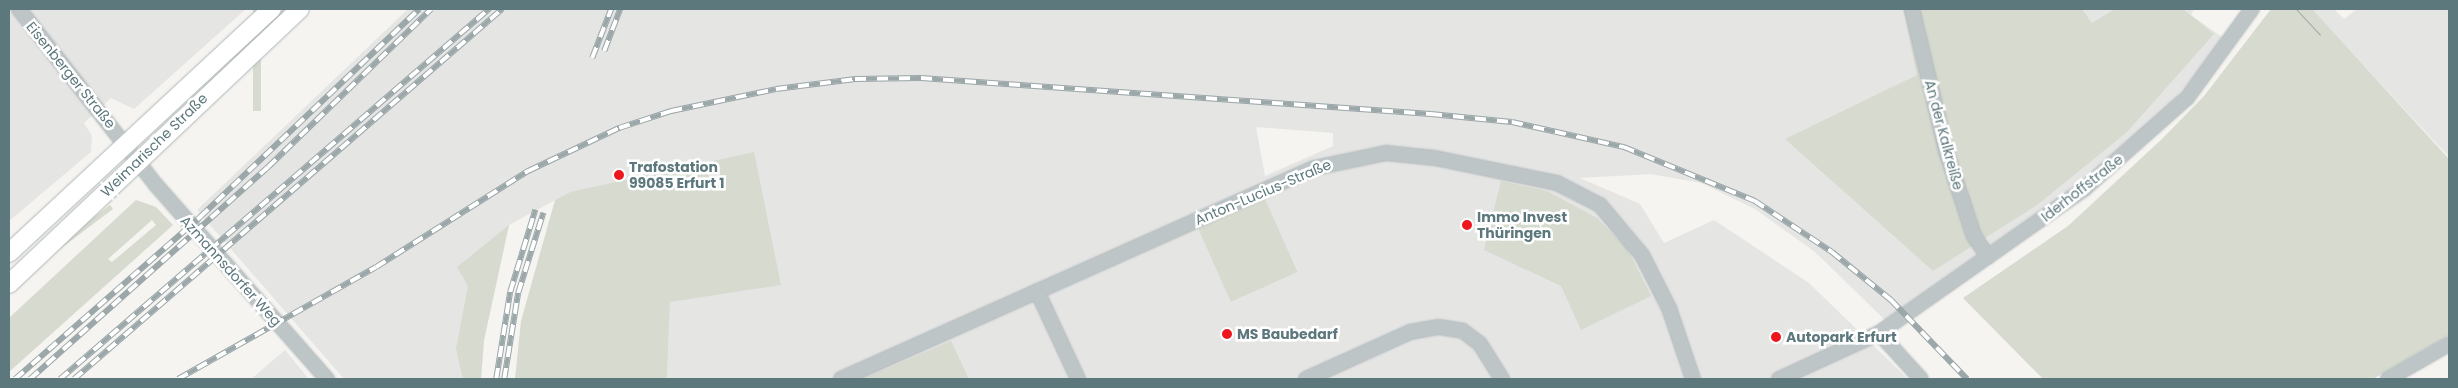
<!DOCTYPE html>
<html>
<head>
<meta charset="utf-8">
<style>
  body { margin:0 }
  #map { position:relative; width:2458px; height:388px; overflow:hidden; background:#f5f4f0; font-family:Poppins,sans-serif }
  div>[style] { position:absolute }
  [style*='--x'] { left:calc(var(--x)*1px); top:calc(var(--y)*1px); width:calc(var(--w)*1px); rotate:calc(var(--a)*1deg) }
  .built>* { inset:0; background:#e5e5e4 }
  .green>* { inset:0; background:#d6dacf; transform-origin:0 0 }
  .roads { filter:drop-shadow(0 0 1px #afb7b9) drop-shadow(0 0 1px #afb7b9) }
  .minor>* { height:14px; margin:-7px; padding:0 7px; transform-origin:7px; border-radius:7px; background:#bec5c7 }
  .major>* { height:18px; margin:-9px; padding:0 9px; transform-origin:9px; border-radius:9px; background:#fff }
  .tram>* { height:1px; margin:-0.5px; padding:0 0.5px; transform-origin:0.5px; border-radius:0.5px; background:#9ba7a9 }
  .rail>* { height:5.5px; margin-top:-2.75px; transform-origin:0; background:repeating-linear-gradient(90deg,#fff 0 11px,#9ba7a9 0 22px); box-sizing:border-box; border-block:1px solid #9ba7a9 }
  .dots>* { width:14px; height:14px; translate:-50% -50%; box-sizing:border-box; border:2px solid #fff; border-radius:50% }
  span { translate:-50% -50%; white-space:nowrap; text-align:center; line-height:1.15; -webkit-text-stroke:5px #fff; paint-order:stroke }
  .street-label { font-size:14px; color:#5d787d }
  .poi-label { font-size:14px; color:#5d787d; font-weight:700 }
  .left { translate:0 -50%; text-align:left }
  .frame { position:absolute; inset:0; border:10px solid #5d787d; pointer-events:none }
</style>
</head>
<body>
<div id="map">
  <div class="built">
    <div style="clip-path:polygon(9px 9px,246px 9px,134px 109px,111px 98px,84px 123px,92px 136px,91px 152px,9px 221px)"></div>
    <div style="clip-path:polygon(evenodd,408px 9px,2194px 9px,2191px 15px,2225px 39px,2161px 115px,2079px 183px,1885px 320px,1815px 252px,1755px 209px,1701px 183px,1651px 174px,1580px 178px,1640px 204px,1664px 243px,1714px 220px,1809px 283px,1908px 379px,667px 379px,670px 302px,570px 192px,509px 225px,484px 340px,481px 379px,344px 379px,197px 210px,408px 9px,1256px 127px,1333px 133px,1333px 146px,1265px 176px,1256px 127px)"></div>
    <div style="clip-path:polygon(2311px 9px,2334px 9px,2344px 19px,2357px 9px,2449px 9px,2449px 157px)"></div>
    <div style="clip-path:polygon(285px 350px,309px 379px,251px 379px)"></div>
  </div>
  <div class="green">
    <div style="left:253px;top:9px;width:8px;height:102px"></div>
    <div style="clip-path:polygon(283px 9px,288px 9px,182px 104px,267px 21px)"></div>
    <div style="clip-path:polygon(1903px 9px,2082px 9px,2092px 23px,2115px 9px,2183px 9px,2214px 34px,2127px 132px,2037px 205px,1933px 271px,1785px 139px,1917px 75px)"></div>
    <div style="clip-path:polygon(2271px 9px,2312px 9px,2449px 159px,2449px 335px,2373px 379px,2043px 379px,1963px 298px,2068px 226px,2163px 138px,2204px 96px)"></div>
    <div style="clip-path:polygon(754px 152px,781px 285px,670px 302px,667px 379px,515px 379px,521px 321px,555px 200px,570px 192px)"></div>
    <div style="clip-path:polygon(1501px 181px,1547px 191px,1597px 218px,1627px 248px,1651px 296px,1581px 330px,1561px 286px,1484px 250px)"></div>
    <div style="left:1265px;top:199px;width:80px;height:73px;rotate:66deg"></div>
    <div style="clip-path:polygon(evenodd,136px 200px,156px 207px,173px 225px,9px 372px,9px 318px,136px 200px,152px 220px,156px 225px,112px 262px,108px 259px,152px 220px)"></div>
    <div style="left:110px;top:205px;width:5px;height:139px;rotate:53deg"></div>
    <div style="clip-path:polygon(509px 225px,484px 340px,481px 379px,463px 379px,456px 349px,468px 286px,457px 267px)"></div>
    <div style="clip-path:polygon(951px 341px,969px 379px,863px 379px)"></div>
  </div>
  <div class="roads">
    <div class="minor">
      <div style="--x:19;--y:9;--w:223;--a:52.1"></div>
      <div style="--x:156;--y:185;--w:259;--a:48.6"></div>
      <div style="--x:1912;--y:9;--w:146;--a:76.5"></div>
      <div style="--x:1946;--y:151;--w:89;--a:71.8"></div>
      <div style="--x:1974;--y:236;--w:25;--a:56"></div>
      <div style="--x:1037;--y:291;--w:97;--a:65"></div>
      <div style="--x:1879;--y:333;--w:62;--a:47.6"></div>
      <div style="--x:841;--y:379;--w:518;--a:-24.04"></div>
      <div style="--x:1314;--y:168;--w:74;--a:-11.8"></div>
      <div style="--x:1386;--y:153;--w:49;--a:5.8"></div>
      <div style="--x:1435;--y:158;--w:125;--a:11.6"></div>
      <div style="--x:1557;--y:183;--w:48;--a:27.1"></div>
      <div style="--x:1600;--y:205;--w:65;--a:50"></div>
      <div style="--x:1642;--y:255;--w:59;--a:63"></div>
      <div style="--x:1669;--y:308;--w:75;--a:71.3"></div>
      <div style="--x:1306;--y:379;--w:114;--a:-24.3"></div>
      <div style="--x:1410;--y:332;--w:29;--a:-10"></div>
      <div style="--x:1439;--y:327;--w:24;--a:9"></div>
      <div style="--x:1463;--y:331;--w:21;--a:37"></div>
      <div style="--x:1480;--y:344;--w:41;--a:57.8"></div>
      <div style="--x:1779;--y:379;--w:110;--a:-24.7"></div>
      <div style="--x:1879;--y:333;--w:251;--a:-35.1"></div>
      <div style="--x:2084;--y:189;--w:137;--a:-41.5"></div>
      <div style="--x:2187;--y:98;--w:110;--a:-53.9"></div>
      <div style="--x:2388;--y:379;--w:70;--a:-29.8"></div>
    </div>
    <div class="major">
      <div style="--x:9;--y:253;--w:359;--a:-42.9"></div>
      <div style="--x:9;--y:284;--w:400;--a:-43.4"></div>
    </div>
  </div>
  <div class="tram">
    <div style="--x:2296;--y:9;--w:35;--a:47"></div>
  </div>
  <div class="rail">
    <div style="--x:604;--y:51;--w:45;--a:-69.1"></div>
    <div style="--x:592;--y:58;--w:53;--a:-68.8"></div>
    <div style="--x:15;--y:379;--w:246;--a:-41.2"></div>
    <div style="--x:200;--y:217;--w:302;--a:-43.5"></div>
    <div style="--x:30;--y:379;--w:319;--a:-41.7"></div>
    <div style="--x:268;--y:167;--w:227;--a:-44.1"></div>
    <div style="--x:60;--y:379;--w:567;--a:-40.78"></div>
    <div style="--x:74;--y:379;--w:566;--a:-40.84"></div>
    <div style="--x:178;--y:379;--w:227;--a:-29.5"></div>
    <div style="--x:376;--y:267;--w:180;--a:-32.3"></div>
    <div style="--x:528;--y:171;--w:101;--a:-25.3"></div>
    <div style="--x:619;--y:128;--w:55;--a:-18.1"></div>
    <div style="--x:671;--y:111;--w:107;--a:-11.8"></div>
    <div style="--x:776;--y:89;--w:80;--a:-7.2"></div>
    <div style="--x:855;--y:79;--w:66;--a:-0.9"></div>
    <div style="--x:921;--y:78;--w:511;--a:4.04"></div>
    <div style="--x:1431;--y:114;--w:81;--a:5.6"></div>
    <div style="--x:1512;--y:122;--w:115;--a:12.6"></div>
    <div style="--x:1624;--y:147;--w:142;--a:22.4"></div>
    <div style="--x:1755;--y:201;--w:92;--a:33.5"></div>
    <div style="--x:1832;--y:252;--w:76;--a:39.1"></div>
    <div style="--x:1891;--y:300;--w:110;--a:46.1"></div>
    <div style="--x:496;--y:379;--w:88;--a:-80.9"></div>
    <div style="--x:510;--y:292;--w:86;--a:-73"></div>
    <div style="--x:504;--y:379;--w:87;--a:-80.8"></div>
    <div style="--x:518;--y:293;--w:84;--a:-72.6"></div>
  </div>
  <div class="dots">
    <div style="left:619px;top:175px;background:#ee161d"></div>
    <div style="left:1467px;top:225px;background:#ee161d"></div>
    <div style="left:1227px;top:334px;background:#ee161d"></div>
    <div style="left:1776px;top:337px;background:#ee161d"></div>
  </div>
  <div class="street-label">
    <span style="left:71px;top:75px;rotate:51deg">Eisenberger Straße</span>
    <span style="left:1944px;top:135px;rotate:75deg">An der Kalkreiße</span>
    <span style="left:154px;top:145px;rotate:-44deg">Weimarische Straße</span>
    <span style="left:2082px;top:188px;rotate:-38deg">Iderhoffstraße</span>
    <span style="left:1263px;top:192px;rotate:-23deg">Anton-Lucius-Straße</span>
    <span style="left:231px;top:271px;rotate:48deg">Azmannsdorfer Weg</span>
  </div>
  <div class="poi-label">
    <span class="left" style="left:629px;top:175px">Trafostation<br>99085 Erfurt 1</span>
    <span class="left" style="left:1477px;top:225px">Immo Invest<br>Thüringen</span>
    <span class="left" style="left:1237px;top:334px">MS Baubedarf</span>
    <span class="left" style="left:1786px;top:337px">Autopark Erfurt</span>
  </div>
  <div class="frame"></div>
</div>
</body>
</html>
